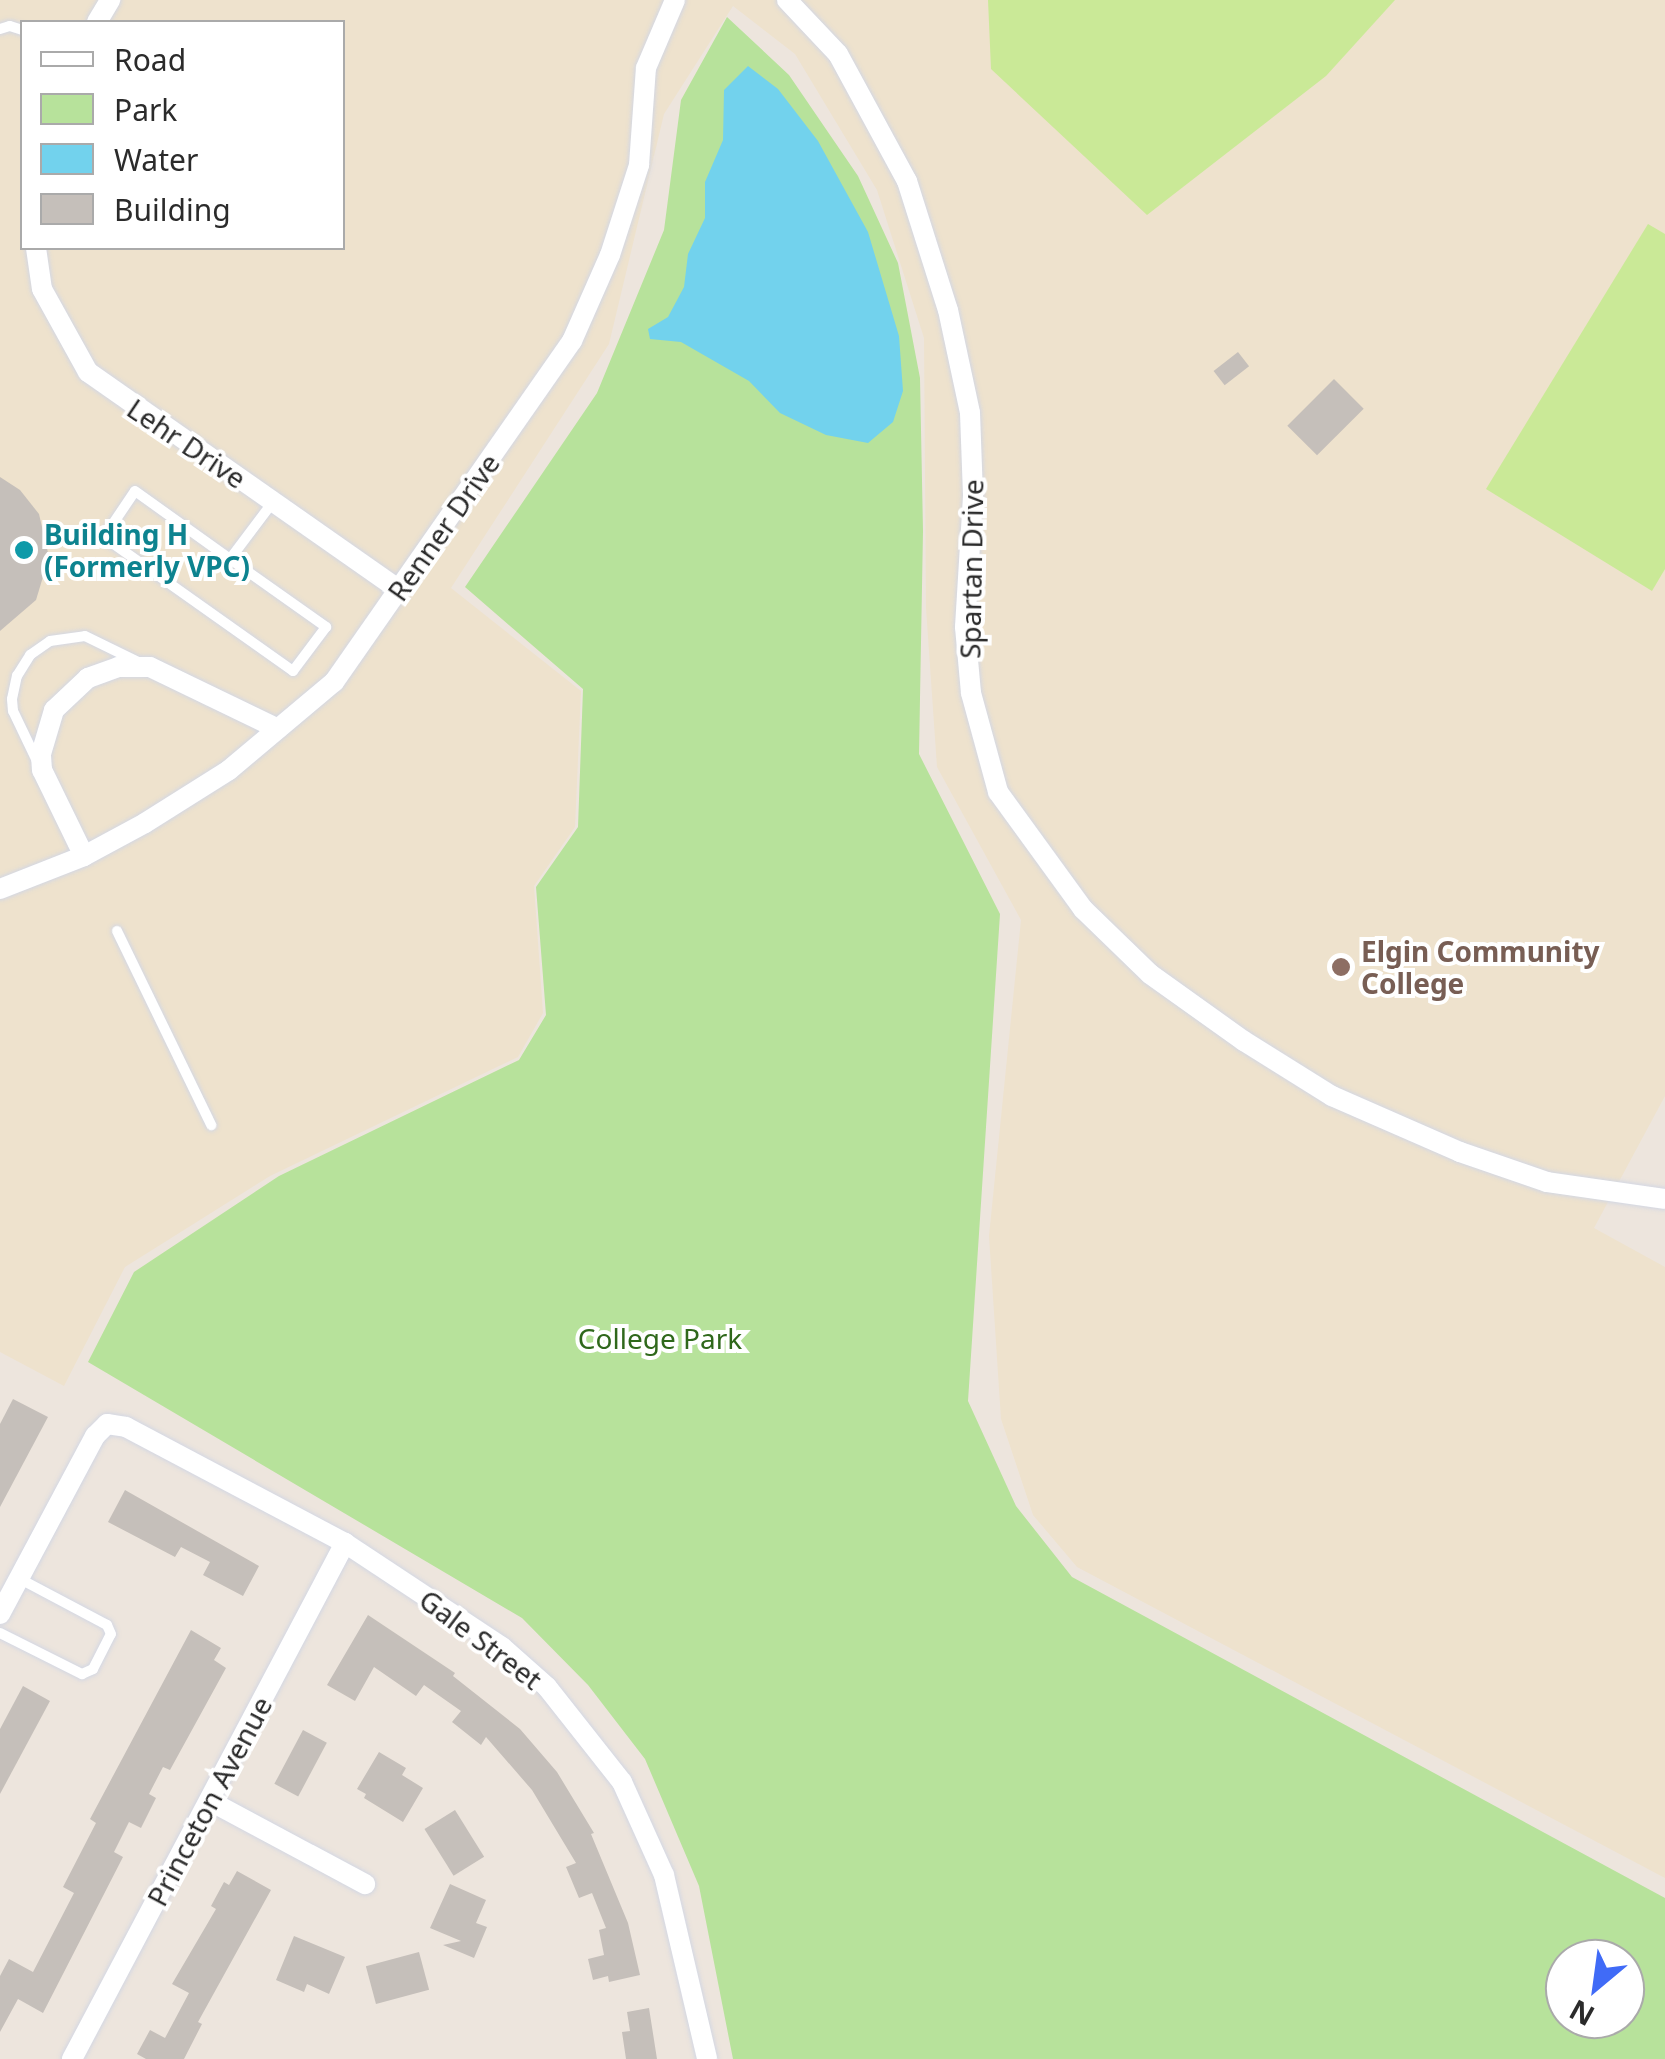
<!DOCTYPE html>
<html>
<head>
<meta charset="utf-8">
<style>
  body { margin:0 }
  #map { position:relative; width:1665px; height:2059px; overflow:hidden; background:#ede5dd; font-family:"Noto Sans",sans-serif }
  div>[style] { position:absolute }
  [style*='--x'] { left:calc(var(--x)*1px); top:calc(var(--y)*1px); width:calc(var(--w)*1px); rotate:calc(var(--a)*1deg) }
  .education>* { inset:0; background:#eee2cd }
  .green>* { inset:0; background:#b7e29b }
  .pitch>* { inset:0; background:#cae997 }
  .water>* { inset:0; background:#72d2ed }
  .building>* { inset:0; background:#c5bfba; transform-origin:0 0 }
  .roads { filter:drop-shadow(0 0 2px #d3d7e3) drop-shadow(0 0 2px #d3d7e3) }
  .lane>* { height:10px; margin:-5px; padding:0 5px; transform-origin:5px; border-radius:5px; background:#fff }
  .street>* { height:20px; margin:-10px; padding:0 10px; transform-origin:10px; border-radius:10px; background:#fff }
  .dots>* { width:28px; height:28px; translate:-50% -50%; box-sizing:border-box; border:5px solid #fff; border-radius:50% }
  span { translate:-50% -50%; white-space:nowrap; text-align:center; line-height:1.15; -webkit-text-stroke:8px #fff; paint-order:stroke }
  .street-label { font-size:28px; color:#2b2b2b }
  .culture-label { font-size:28px; color:#0d838f; font-weight:700 }
  .left { translate:0 -50%; text-align:left }
  .education-label { font-size:28px; color:#785e54; font-weight:700 }
  .park-label { font-size:28px; color:#2f681b }
  .legend { position:absolute; left:20px; top:20px; width:325px; height:230px; box-sizing:border-box; background:#fff; border:2px solid #aaa; margin:0; padding:12px 18px; list-style:none; font-size:30px; color:#2b2b2b }
  .legend li { display:flex; align-items:center; gap:20px; height:50px }
  .legend b { width:50px; border:2px solid #aaa }
  .north { position:absolute; left:1545px; top:1939px; width:100px; height:100px; box-sizing:border-box; background:#fff; border:2px solid #aaa; border-radius:50%; rotate:209deg; font-size:28px; font-weight:700; line-height:40px; text-align:center; color:#2b2b2b }
  .north::after { content:''; display:block; margin:auto; width:35px; height:45px; background:#406bf7; clip-path:polygon(50% 0,100% 100%,50% 72%,0 100%) }
</style>
</head>
<body>
<div id="map">
  <div class="education">
    <div style="clip-path:polygon(evenodd,0 0,1665px 0,1665px 1096px,1594px 1228px,1665px 1267px,1665px 1878px,1077px 1567px,1033px 1515px,1001px 1419px,989px 1236px,1021px 920px,937px 767px,926px 608px,924px 338px,877px 190px,795px 54px,733px 6px,664px 114px,609px 344px,451px 588px,581px 691px,575px 827px,534px 886px,543px 1013px,518px 1057px,270px 1176px,125px 1267px,64px 1386px,0 1352px,0 0,22px 22px,342px 22px,342px 248px,22px 248px,22px 22px)"></div>
  </div>
  <div class="green">
    <div style="clip-path:polygon(evenodd,727px 17px,789px 75px,858px 176px,898px 263px,920px 378px,923px 531px,919px 754px,1000px 914px,968px 1401px,1016px 1506px,1072px 1577px,1665px 1898px,1665px 2059px,733px 2059px,699px 1886px,645px 1759px,588px 1685px,522px 1618px,88px 1362px,134px 1272px,279px 1176px,519px 1060px,546px 1015px,536px 887px,578px 827px,583px 689px,465px 587px,597px 393px,664px 230px,681px 100px,727px 17px,1565px 1959px,1625px 1959px,1625px 2019px,1565px 2019px,1565px 1959px)"></div>
  </div>
  <div class="pitch">
    <div style="clip-path:polygon(988px 0,1395px 0,1326px 76px,1147px 215px,991px 69px)"></div>
    <div style="clip-path:polygon(1648px 224px,1665px 234px,1665px 569px,1652px 591px,1486px 489px)"></div>
  </div>
  <div class="water">
    <div style="clip-path:polygon(748px 66px,778px 89px,818px 141px,868px 232px,899px 336px,903px 391px,893px 422px,868px 443px,826px 435px,780px 413px,749px 381px,681px 342px,650px 339px,648px 329px,668px 317px,684px 287px,688px 254px,705px 218px,705px 182px,723px 140px,724px 90px)"></div>
  </div>
  <div class="building">
    <div style="left:1238px;top:352px;width:18px;height:31px;rotate:52deg"></div>
    <div style="left:1334px;top:379px;width:42px;height:66px;rotate:45deg"></div>
    <div style="clip-path:polygon(0 477px,20px 490px,39px 514px,49px 557px,36px 600px,0 631px)"></div>
    <div style="clip-path:polygon(13px 1399px,48px 1417px,0 1507px,0 1424px)"></div>
    <div style="clip-path:polygon(125px 1490px,259px 1566px,243px 1596px,203px 1575px,210px 1562px,181px 1547px,175px 1557px,108px 1522px)"></div>
    <div style="clip-path:polygon(368px 1615px,455px 1673px,453px 1676px,520px 1729px,557px 1772px,594px 1833px,591px 1834px,628px 1923px,640px 1975px,609px 1982px,608px 1976px,593px 1980px,588px 1959px,604px 1955px,599px 1930px,606px 1928px,592px 1893px,579px 1898px,566px 1867px,576px 1863px,532px 1790px,486px 1737px,481px 1745px,452px 1722px,461px 1711px,424px 1685px,416px 1696px,374px 1667px,355px 1701px,327px 1685px)"></div>
    <div style="clip-path:polygon(191px 1630px,221px 1648px,214px 1660px,226px 1668px,170px 1770px,163px 1767px,149px 1794px,156px 1798px,141px 1828px,129px 1822px,114px 1852px,123px 1857px,43px 2013px,18px 1999px,0 2032px,0 1976px,9px 1959px,33px 1972px,74px 1893px,63px 1887px,96px 1823px,90px 1819px)"></div>
    <div style="clip-path:polygon(23px 1686px,50px 1701px,0 1794px,0 1729px)"></div>
    <div style="left:303px;top:1730px;width:27px;height:61px;rotate:28deg"></div>
    <div style="clip-path:polygon(379px 1752px,406px 1768px,402px 1775px,423px 1788px,403px 1822px,364px 1798px,366px 1794px,357px 1789px)"></div>
    <div style="left:455px;top:1810px;width:55px;height:36px;rotate:58deg"></div>
    <div style="clip-path:polygon(237px 1871px,271px 1890px,198px 2022px,202px 2024px,184px 2059px,146px 2059px,137px 2054px,150px 2030px,165px 2038px,189px 1993px,172px 1984px,216px 1909px,211px 1906px,224px 1882px,229px 1885px)"></div>
    <div style="clip-path:polygon(450px 1884px,486px 1900px,476px 1923px,487px 1927px,474px 1958px,443px 1945px,461px 1941px,430px 1928px)"></div>
    <div style="clip-path:polygon(294px 1936px,345px 1957px,329px 1994px,307px 1984px,304px 1992px,276px 1980px)"></div>
    <div style="left:419px;top:1952px;width:39px;height:55px;rotate:75deg"></div>
    <div style="clip-path:polygon(649px 2008px,657px 2059px,626px 2059px,622px 2032px,630px 2031px,627px 2012px)"></div>
  </div>
  <div class="roads">
    <div class="lane">
      <div style="--x:0;--y:29;--w:10;--a:-17"></div>
      <div style="--x:10;--y:26;--w:13;--a:18"></div>
      <div style="--x:230;--y:559;--w:118;--a:35.3"></div>
      <div style="--x:326;--y:627;--w:55;--a:126.9"></div>
      <div style="--x:293;--y:671;--w:232;--a:-144.7"></div>
      <div style="--x:104;--y:537;--w:55;--a:-56"></div>
      <div style="--x:135;--y:491;--w:117;--a:35.6"></div>
      <div style="--x:230;--y:559;--w:71;--a:-53"></div>
      <div style="--x:37;--y:761;--w:55;--a:-115.6"></div>
      <div style="--x:13;--y:711;--w:12;--a:-95"></div>
      <div style="--x:12;--y:699;--w:24;--a:-78"></div>
      <div style="--x:17;--y:676;--w:25;--a:-58"></div>
      <div style="--x:30;--y:655;--w:24;--a:-35"></div>
      <div style="--x:50;--y:641;--w:35;--a:-8"></div>
      <div style="--x:85;--y:636;--w:61;--a:26.1"></div>
      <div style="--x:117;--y:931;--w:216;--a:64.1"></div>
      <div style="--x:0;--y:1633;--w:92;--a:26.6"></div>
      <div style="--x:82;--y:1674;--w:12;--a:-24"></div>
      <div style="--x:93;--y:1669;--w:39;--a:-63"></div>
      <div style="--x:111;--y:1634;--w:10;--a:-114"></div>
      <div style="--x:107;--y:1625;--w:98;--a:-152.1"></div>
    </div>
    <div class="street">
      <div style="--x:787;--y:0;--w:74;--a:46.6"></div>
      <div style="--x:838;--y:54;--w:145;--a:61.5"></div>
      <div style="--x:907;--y:181;--w:135;--a:72.4"></div>
      <div style="--x:948;--y:310;--w:105;--a:77.9"></div>
      <div style="--x:970;--y:413;--w:83;--a:87.9"></div>
      <div style="--x:973;--y:496;--w:131;--a:93.5"></div>
      <div style="--x:965;--y:627;--w:66;--a:84.8"></div>
      <div style="--x:971;--y:693;--w:103;--a:74.7"></div>
      <div style="--x:998;--y:792;--w:145;--a:54"></div>
      <div style="--x:1083;--y:909;--w:93;--a:44.1"></div>
      <div style="--x:1150;--y:974;--w:115;--a:35.5"></div>
      <div style="--x:1244;--y:1041;--w:104;--a:32"></div>
      <div style="--x:1332;--y:1096;--w:140;--a:23.6"></div>
      <div style="--x:1460;--y:1152;--w:92;--a:19"></div>
      <div style="--x:1547;--y:1182;--w:119;--a:8.2"></div>
      <div style="--x:97;--y:22;--w:26;--a:-59"></div>
      <div style="--x:36;--y:248;--w:41;--a:81.7"></div>
      <div style="--x:42;--y:289;--w:95;--a:61"></div>
      <div style="--x:88;--y:372;--w:380;--a:35"></div>
      <div style="--x:84;--y:856;--w:96;--a:-116"></div>
      <div style="--x:42;--y:770;--w:16;--a:-94"></div>
      <div style="--x:41;--y:754;--w:46;--a:-73.5"></div>
      <div style="--x:54;--y:710;--w:47;--a:-43.3"></div>
      <div style="--x:88;--y:678;--w:32;--a:-20"></div>
      <div style="--x:118;--y:667;--w:32;--a:0"></div>
      <div style="--x:150;--y:667;--w:142;--a:25.8"></div>
      <div style="--x:0;--y:889;--w:90;--a:-21.4"></div>
      <div style="--x:84;--y:856;--w:69;--a:-28.4"></div>
      <div style="--x:145;--y:823;--w:99;--a:-32.2"></div>
      <div style="--x:229;--y:770;--w:137;--a:-40"></div>
      <div style="--x:334;--y:682;--w:416;--a:-55.1"></div>
      <div style="--x:572;--y:341;--w:94;--a:-66.2"></div>
      <div style="--x:610;--y:255;--w:95;--a:-72.1"></div>
      <div style="--x:639;--y:165;--w:97;--a:-85.9"></div>
      <div style="--x:646;--y:68;--w:74;--a:-66.9"></div>
      <div style="--x:0;--y:1614;--w:202;--a:-61.9"></div>
      <div style="--x:95;--y:1436;--w:17;--a:-45"></div>
      <div style="--x:107;--y:1424;--w:19;--a:9"></div>
      <div style="--x:126;--y:1427;--w:248;--a:27.9"></div>
      <div style="--x:345;--y:1543;--w:188;--a:33.5"></div>
      <div style="--x:502;--y:1647;--w:60;--a:41.6"></div>
      <div style="--x:547;--y:1687;--w:121;--a:51.7"></div>
      <div style="--x:622;--y:1782;--w:102;--a:65.7"></div>
      <div style="--x:664;--y:1875;--w:189;--a:76.8"></div>
      <div style="--x:210;--y:1801;--w:176;--a:28.2"></div>
      <div style="--x:72;--y:2059;--w:584;--a:-62.12"></div>
    </div>
  </div>
  <div class="dots">
    <div style="left:24px;top:550px;background:#0f9aa8"></div>
    <div style="left:1341px;top:967px;background:#8d6e63"></div>
  </div>
  <div class="street-label">
    <span style="left:187px;top:443px;rotate:34deg">Lehr Drive</span>
    <span style="left:443px;top:527px;rotate:-55deg">Renner Drive</span>
    <span style="left:971px;top:569px;rotate:-89deg">Spartan Drive</span>
    <span style="left:481px;top:1639px;rotate:37deg">Gale Street</span>
    <span style="left:209px;top:1801px;rotate:-62deg">Princeton Avenue</span>
  </div>
  <div class="culture-label">
    <span class="left" style="left:44px;top:550px">Building H<br>(Formerly VPC)</span>
  </div>
  <div class="education-label">
    <span class="left" style="left:1361px;top:967px">Elgin Community<br>College</span>
  </div>
  <div class="park-label">
    <span style="left:660px;top:1338px">College Park</span>
  </div>
  <ul class="legend">
  <li><b style="height:12px;background:#fff"></b>Road</li>
  <li><b style="height:28px;background:#b7e29b"></b>Park</li>
  <li><b style="height:28px;background:#72d2ed"></b>Water</li>
  <li><b style="height:28px;background:#c5bfba"></b>Building</li>
  </ul>
  <div class="north">N</div>
</div>
</body>
</html>
